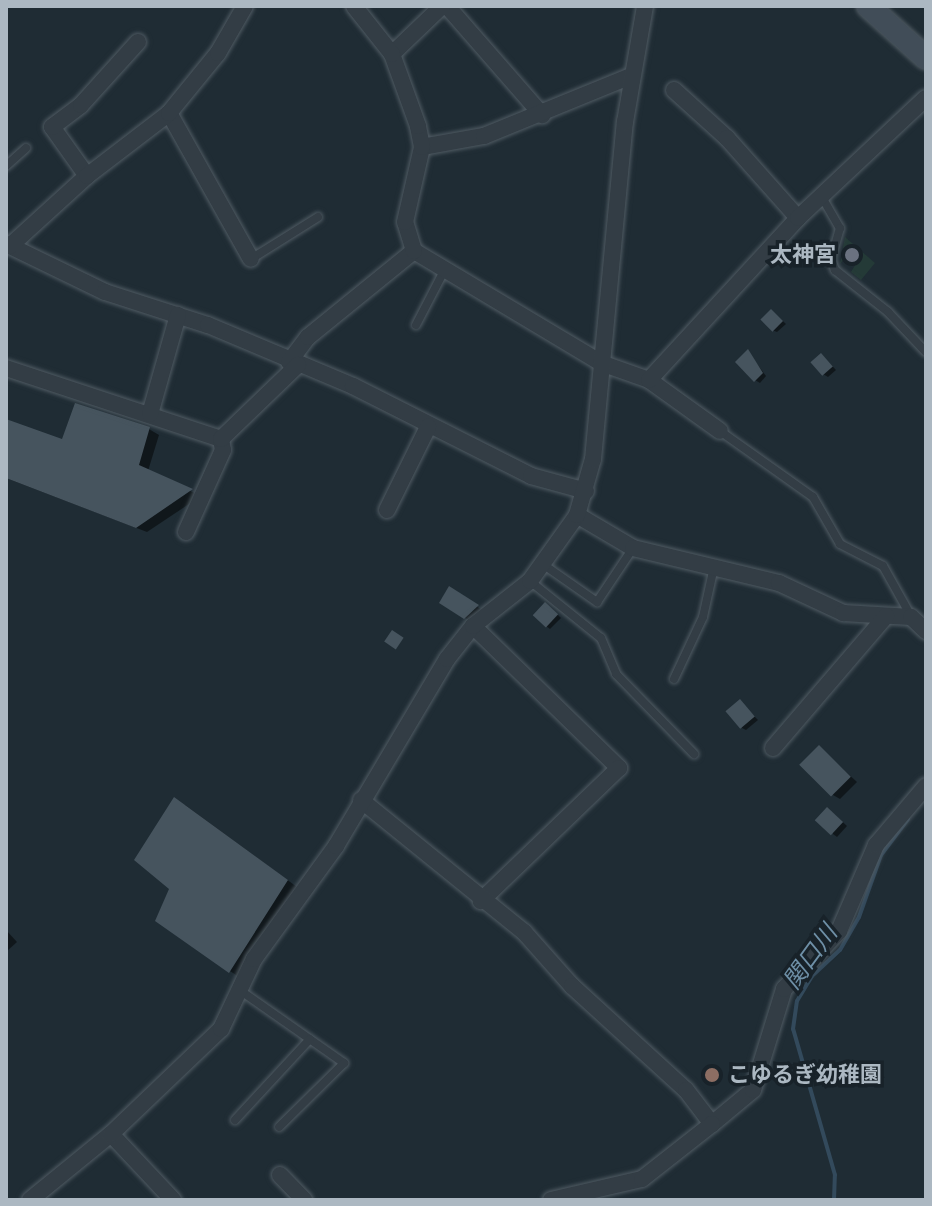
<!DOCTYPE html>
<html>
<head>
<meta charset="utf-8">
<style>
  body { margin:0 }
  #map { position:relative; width:932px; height:1206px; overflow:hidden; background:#1f2c34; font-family:"Archivo Narrow","Noto Sans JP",sans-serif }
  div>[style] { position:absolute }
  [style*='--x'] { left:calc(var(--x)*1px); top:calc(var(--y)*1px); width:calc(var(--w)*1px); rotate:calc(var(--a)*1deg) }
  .green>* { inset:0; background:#243a37 }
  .shadow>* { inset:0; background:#0007; transform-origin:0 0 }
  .stream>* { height:4px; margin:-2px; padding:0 2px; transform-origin:2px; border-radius:2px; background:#334a5c }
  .building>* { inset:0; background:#46545e; transform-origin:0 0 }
  .roads { filter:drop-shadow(0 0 2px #505b63) drop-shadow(0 0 2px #505b63) }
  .service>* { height:8px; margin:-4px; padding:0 4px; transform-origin:4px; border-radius:4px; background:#333d45 }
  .minor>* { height:16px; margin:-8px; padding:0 8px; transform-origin:8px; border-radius:8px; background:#333d45 }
  .secondary>* { height:22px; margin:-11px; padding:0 11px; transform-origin:11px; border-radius:11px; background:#414d58 }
  .dots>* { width:22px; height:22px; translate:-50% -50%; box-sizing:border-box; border:4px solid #182229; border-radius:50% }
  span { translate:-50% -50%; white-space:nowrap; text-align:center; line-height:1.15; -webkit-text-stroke:7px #182229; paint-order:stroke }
  .poi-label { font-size:22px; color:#acb8c2; font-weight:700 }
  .right { translate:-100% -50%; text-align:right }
  .left { translate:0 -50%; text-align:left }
  .water-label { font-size:24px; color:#6e8fa6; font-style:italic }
  .frame { position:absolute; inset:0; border:8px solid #acb8c2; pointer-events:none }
</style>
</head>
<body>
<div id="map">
  <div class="green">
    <div style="clip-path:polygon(845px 237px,875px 263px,861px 280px,851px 272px,857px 262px,847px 255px,840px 264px)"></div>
  </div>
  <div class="shadow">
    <div style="clip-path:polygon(772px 311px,786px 324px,777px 332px,772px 330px)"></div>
    <div style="clip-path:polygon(748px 352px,766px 376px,760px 383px,755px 380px)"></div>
    <div style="clip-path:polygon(822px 355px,836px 370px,828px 377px,823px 374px)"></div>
    <div style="clip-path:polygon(6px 422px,64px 441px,149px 429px,159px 435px,148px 471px,201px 496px,147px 532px,6px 478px)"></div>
    <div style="left:450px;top:589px;width:37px;height:16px;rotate:33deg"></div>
    <div style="clip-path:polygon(550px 607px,561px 618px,550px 629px,546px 626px)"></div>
    <div style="clip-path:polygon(740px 702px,758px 720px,746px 730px,742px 728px)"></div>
    <div style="clip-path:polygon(820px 748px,857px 782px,840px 799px,833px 795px)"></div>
    <div style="clip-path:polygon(185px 805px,297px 887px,239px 977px,230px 971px,171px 888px)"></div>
    <div style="clip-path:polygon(832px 812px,847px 826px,837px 837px,833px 834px)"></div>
    <div style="clip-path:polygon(6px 930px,17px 942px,6px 952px)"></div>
  </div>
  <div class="stream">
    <div style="--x:834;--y:1200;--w:25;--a:-88"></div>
    <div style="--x:835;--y:1175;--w:152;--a:-106"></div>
    <div style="--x:793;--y:1029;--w:28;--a:-82"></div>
    <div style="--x:797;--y:1001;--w:29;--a:-59"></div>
    <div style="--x:812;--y:976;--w:38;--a:-43"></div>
    <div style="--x:840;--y:950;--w:38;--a:-60"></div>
    <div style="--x:859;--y:917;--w:66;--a:-70.5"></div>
    <div style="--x:881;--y:855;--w:45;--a:-53.1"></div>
  </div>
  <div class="building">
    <div style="left:771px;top:309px;width:17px;height:15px;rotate:45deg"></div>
    <div style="clip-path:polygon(748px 349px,763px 373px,754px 382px,735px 362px)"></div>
    <div style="left:821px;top:353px;width:18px;height:14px;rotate:49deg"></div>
    <div style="clip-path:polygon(75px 403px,150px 427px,139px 465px,193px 489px,136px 528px,6px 478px,6px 419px,62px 439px)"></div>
    <div style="clip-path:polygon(449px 586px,479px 605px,464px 619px,439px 603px)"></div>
    <div style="left:545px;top:602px;width:18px;height:18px;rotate:43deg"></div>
    <div style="left:392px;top:630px;width:14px;height:14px;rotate:34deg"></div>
    <div style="left:740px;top:699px;width:23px;height:19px;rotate:50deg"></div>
    <div style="left:819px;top:745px;width:45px;height:28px;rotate:45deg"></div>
    <div style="clip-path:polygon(174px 797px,288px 880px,229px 973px,155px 921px,169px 889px,134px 860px)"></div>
    <div style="left:827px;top:807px;width:22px;height:18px;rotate:43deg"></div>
  </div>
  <div class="roads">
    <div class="service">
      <div style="--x:6;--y:166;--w:27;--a:-42"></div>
      <div style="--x:823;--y:199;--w:34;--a:60"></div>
      <div style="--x:840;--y:228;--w:32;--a:106"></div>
      <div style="--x:831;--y:259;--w:12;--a:70"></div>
      <div style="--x:835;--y:270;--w:68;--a:38.4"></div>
      <div style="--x:888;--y:312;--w:55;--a:46.5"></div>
      <div style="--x:251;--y:259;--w:79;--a:-32.1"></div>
      <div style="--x:416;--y:325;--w:63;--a:-62.6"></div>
      <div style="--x:720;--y:431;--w:114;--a:35.4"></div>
      <div style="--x:813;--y:497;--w:54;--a:60.1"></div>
      <div style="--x:840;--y:544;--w:48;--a:27.1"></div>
      <div style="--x:883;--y:566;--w:57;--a:60.8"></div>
      <div style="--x:544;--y:565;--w:65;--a:34.9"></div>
      <div style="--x:597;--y:602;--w:65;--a:-56.3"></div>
      <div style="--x:530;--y:581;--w:91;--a:38.8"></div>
      <div style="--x:601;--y:638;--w:39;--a:67"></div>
      <div style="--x:616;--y:674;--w:112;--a:45.7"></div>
      <div style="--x:674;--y:679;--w:68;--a:-64.9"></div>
      <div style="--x:703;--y:617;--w:51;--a:-77.6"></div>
      <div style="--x:241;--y:991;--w:126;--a:35"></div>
      <div style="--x:344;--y:1063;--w:91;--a:135.4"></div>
      <div style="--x:235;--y:1120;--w:110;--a:-47.2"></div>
    </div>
    <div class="minor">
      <div style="--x:447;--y:6;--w:145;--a:48.9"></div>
      <div style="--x:392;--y:54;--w:69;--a:-43.8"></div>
      <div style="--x:674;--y:90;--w:72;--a:42.2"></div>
      <div style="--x:727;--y:138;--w:107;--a:48.4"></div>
      <div style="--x:169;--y:113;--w:167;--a:60.7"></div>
      <div style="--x:422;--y:147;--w:63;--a:-10.1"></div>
      <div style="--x:484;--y:136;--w:159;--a:-22.2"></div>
      <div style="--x:87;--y:176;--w:60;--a:-125.5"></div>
      <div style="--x:52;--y:127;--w:36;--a:-37"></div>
      <div style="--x:81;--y:105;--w:85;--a:-47.9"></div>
      <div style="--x:6;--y:244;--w:110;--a:25.9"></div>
      <div style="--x:105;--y:292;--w:108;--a:17.8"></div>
      <div style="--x:208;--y:325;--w:157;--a:22.8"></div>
      <div style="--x:353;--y:386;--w:199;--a:26.8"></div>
      <div style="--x:531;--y:476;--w:57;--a:15.3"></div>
      <div style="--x:10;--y:246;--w:104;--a:-42.3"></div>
      <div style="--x:87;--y:176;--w:103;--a:-37.5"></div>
      <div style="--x:169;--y:113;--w:77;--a:-50.8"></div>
      <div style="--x:218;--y:53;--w:54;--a:-60.1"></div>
      <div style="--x:414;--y:251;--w:218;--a:30.9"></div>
      <div style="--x:601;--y:363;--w:51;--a:19.5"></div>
      <div style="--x:649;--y:380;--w:87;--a:35.7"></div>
      <div style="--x:289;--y:362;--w:31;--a:-53"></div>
      <div style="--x:308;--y:337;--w:136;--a:-39.1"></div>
      <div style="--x:414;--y:251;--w:30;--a:-107"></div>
      <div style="--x:405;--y:222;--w:77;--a:-77.2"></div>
      <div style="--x:422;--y:147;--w:21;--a:-101"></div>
      <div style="--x:418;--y:126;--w:77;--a:-109.9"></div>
      <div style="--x:392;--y:54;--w:61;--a:-128.4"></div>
      <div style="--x:6;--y:368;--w:226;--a:18.3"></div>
      <div style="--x:221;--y:439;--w:11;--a:80"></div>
      <div style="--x:223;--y:450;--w:90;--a:114.3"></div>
      <div style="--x:649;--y:380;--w:220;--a:-47.4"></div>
      <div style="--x:798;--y:218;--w:175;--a:-43.2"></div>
      <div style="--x:150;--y:414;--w:103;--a:-74.2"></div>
      <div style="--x:221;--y:439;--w:107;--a:-43.9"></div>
      <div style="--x:387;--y:510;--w:93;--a:-63.7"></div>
      <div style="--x:577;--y:515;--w:65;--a:30.5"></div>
      <div style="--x:633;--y:548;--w:150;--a:13.5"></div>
      <div style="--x:779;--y:583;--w:71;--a:25.1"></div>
      <div style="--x:843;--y:613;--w:68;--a:3.4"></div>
      <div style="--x:911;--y:617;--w:21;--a:43"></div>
      <div style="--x:473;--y:626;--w:204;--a:44.2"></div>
      <div style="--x:619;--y:768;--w:192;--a:136.1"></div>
      <div style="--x:773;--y:748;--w:174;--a:-49.4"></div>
      <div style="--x:361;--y:800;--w:210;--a:39"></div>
      <div style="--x:524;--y:932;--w:72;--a:48.4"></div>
      <div style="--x:572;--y:986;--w:154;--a:42.4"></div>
      <div style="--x:686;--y:1090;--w:43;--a:52.6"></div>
      <div style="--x:712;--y:1124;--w:53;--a:-39.7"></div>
      <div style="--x:753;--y:1090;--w:106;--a:-72.9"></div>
      <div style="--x:784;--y:989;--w:80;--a:-46.5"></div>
      <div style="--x:839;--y:931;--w:94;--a:-66.7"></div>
      <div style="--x:876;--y:845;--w:77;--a:-49.7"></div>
      <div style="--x:111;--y:1134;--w:91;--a:46.8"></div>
      <div style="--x:280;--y:1175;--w:35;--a:46"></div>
      <div style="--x:30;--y:1200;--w:104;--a:-39.2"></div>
      <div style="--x:111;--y:1134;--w:152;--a:-43.7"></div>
      <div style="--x:221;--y:1029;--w:77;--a:-64.8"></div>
      <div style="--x:254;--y:959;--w:140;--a:-54"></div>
      <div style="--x:336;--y:846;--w:217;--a:-59.3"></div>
      <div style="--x:447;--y:659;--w:42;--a:-51.8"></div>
      <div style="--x:473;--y:626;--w:73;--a:-38.3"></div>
      <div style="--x:530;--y:581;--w:81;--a:-54.5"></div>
      <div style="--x:577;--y:515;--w:58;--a:-74.1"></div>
      <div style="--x:593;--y:459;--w:339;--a:-84.6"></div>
      <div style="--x:625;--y:122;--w:118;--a:-80.2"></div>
      <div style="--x:551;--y:1200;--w:93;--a:-13"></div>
      <div style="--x:642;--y:1179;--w:89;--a:-38.2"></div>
    </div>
    <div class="secondary">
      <div style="--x:868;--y:6;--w:78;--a:41.9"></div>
    </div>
  </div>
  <div class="dots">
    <div style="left:852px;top:255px;background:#6b7280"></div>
    <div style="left:712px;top:1075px;background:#8d6e63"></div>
  </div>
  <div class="poi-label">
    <span class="right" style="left:836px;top:255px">太神宮</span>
    <span class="left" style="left:728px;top:1075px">こゆるぎ幼稚園</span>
  </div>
  <div class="water-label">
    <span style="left:810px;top:957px;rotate:-54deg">関口川</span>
  </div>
  <div class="frame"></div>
</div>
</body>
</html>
